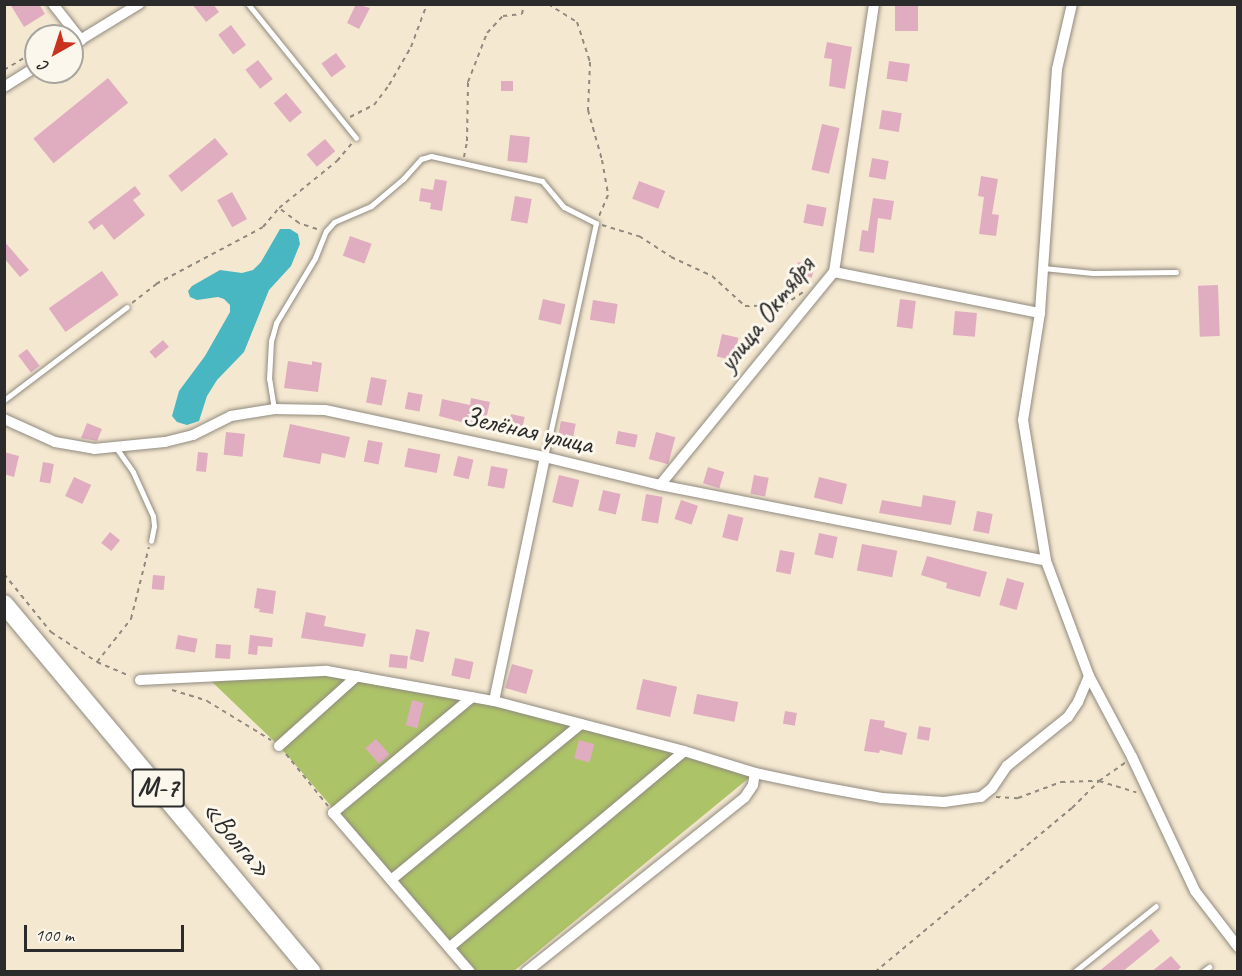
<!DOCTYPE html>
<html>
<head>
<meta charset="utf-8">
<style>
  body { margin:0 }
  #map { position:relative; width:1242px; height:976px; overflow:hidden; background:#f5e8d1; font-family:Caveat,sans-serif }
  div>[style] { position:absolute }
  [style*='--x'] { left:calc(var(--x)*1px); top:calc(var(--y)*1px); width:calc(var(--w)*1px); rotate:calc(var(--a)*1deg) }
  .green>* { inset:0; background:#adc368 }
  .water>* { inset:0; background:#48b7c1 }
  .building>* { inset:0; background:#dfadbf; transform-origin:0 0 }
  .path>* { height:2px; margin-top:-1px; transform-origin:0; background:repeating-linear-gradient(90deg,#908a7e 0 4.5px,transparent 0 9px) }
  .roads { filter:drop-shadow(0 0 2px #908a7e) drop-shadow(0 0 2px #908a7e) }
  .service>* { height:5px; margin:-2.5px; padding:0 2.5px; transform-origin:2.5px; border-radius:2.5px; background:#fff }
  .minor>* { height:10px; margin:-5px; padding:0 5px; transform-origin:5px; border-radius:5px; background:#fff }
  .trunk>* { height:18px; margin:-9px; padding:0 9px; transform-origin:9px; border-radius:9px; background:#fff }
  span { translate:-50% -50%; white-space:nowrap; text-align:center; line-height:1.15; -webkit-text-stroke:6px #fbf7ec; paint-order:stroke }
  .shield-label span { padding:2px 4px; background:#fbf7ec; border:2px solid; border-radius:4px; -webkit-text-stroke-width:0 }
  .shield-label { font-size:27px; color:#2b2b2b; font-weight:700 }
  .street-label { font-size:28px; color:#2b2b2b }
  .frame { position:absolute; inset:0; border:6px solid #2b2b2b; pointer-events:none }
  .north { position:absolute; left:24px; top:24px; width:60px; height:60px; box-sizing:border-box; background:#fbf7ec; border:2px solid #a8a59f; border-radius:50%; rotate:219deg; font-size:16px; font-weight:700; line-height:24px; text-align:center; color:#2b2b2b }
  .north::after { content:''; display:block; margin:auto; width:21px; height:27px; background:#c8321e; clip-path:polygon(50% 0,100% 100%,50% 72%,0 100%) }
  .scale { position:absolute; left:24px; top:925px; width:160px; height:27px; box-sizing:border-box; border:3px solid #2b2b2b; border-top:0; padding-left:8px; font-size:18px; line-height:21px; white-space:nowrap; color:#2b2b2b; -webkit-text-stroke:4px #fbf7ec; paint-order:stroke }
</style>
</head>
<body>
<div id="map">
  <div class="green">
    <div style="clip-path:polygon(327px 671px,472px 697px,755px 773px,514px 971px,474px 971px,279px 746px,208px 678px)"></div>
  </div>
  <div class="water">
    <div style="clip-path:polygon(280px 229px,290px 229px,298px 234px,300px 244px,291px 266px,269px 290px,244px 352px,217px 380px,207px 396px,199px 421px,187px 425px,177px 422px,172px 416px,179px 391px,205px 356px,230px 312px,230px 305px,224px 299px,218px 297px,197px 300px,190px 297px,188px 291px,192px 286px,220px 270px,242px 273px,253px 270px,261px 262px)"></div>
  </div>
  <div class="building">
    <div style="clip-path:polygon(10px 4px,39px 4px,45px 14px,24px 27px)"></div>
    <div style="clip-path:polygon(192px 4px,213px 4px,219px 12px,206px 22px)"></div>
    <div style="clip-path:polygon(356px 4px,370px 8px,359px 29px,347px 23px)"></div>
    <div style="left:895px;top:4px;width:23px;height:27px"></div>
    <div style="left:231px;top:25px;width:25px;height:16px;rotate:53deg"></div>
    <div style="clip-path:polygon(827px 42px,852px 47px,845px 89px,829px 86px,832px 59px,824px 58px)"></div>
    <div style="left:336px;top:53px;width:17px;height:18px;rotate:54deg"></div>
    <div style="left:258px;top:60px;width:24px;height:16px;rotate:52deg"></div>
    <div style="left:889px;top:61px;width:21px;height:18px;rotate:8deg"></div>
    <div style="left:108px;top:78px;width:32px;height:96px;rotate:51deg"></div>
    <div style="left:501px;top:81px;width:12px;height:10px"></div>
    <div style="left:286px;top:93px;width:25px;height:16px;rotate:50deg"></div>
    <div style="left:882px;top:110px;width:20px;height:19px;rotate:9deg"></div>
    <div style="left:822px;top:124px;width:18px;height:47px;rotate:13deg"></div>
    <div style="left:510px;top:135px;width:20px;height:26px;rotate:6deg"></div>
    <div style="left:215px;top:138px;width:21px;height:60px;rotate:51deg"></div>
    <div style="left:325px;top:139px;width:16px;height:24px;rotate:50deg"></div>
    <div style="left:872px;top:158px;width:17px;height:19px;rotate:10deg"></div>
    <div style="clip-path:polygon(981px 176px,998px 179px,992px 214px,999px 215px,996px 236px,979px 234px,984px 197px,978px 196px)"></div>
    <div style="clip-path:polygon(435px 179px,447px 181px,442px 211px,430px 209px,431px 203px,419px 201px,421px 188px,433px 190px)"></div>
    <div style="left:639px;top:181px;width:28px;height:19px;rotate:21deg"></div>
    <div style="clip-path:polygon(135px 186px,141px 194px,133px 200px,145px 215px,114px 240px,102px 224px,94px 230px,88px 222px)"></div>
    <div style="left:232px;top:192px;width:31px;height:17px;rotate:61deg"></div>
    <div style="left:515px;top:196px;width:17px;height:25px;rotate:10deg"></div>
    <div style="clip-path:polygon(873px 198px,894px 201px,891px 220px,878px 218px,874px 253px,859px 251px,862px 230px,868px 231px)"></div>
    <div style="left:807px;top:204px;width:20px;height:19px;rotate:11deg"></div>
    <div style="left:350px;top:236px;width:23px;height:21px;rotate:20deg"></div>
    <div style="clip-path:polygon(4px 241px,29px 270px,20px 277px,4px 258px)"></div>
    <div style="left:798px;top:262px;width:17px;height:12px;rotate:13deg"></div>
    <div style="left:102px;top:271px;width:29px;height:65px;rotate:55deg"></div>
    <div style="left:1218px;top:285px;width:51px;height:20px;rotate:88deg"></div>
    <div style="left:543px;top:299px;width:23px;height:21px;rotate:13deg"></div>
    <div style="left:900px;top:299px;width:16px;height:28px;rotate:7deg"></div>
    <div style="left:593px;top:300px;width:25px;height:20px;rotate:9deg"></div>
    <div style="left:955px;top:311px;width:22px;height:24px;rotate:5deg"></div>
    <div style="left:722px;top:334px;width:17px;height:23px;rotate:13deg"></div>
    <div style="left:163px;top:340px;width:9px;height:18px;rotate:49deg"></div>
    <div style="left:27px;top:349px;width:21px;height:11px;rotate:53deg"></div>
    <div style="clip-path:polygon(288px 361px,312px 365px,312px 361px,322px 363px,318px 392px,284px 388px)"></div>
    <div style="left:371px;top:377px;width:16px;height:26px;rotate:11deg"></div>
    <div style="left:408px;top:392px;width:15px;height:17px;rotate:11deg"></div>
    <div style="clip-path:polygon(471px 398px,490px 402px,484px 428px,439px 416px,442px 399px,470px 405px)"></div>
    <div style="left:511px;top:414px;width:14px;height:18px;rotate:12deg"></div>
    <div style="left:561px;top:421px;width:15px;height:21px;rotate:11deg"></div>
    <div style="clip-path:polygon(87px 423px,102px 429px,97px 441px,81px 438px)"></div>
    <div style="clip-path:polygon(290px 424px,350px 437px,345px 458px,322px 453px,320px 464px,283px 457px)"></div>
    <div style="left:618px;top:431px;width:20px;height:13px;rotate:11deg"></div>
    <div style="left:226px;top:432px;width:19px;height:23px;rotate:6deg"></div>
    <div style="left:656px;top:432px;width:20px;height:28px;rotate:15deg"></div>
    <div style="left:368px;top:440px;width:15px;height:22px;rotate:11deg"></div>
    <div style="left:408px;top:448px;width:33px;height:19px;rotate:11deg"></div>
    <div style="clip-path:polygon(4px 452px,19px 456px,14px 477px,4px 474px)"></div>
    <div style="left:198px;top:452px;width:10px;height:19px;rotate:6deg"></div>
    <div style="left:458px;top:456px;width:16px;height:20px;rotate:14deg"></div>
    <div style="left:43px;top:462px;width:11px;height:20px;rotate:10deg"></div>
    <div style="left:491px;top:466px;width:17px;height:20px;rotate:10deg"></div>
    <div style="left:708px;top:467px;width:17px;height:17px;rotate:17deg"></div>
    <div style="left:559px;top:475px;width:21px;height:28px;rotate:14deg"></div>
    <div style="left:754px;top:475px;width:15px;height:19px;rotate:11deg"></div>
    <div style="left:74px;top:477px;width:19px;height:21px;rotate:25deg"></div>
    <div style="left:819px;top:477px;width:29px;height:21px;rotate:14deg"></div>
    <div style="left:603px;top:490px;width:18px;height:21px;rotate:13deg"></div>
    <div style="left:646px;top:494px;width:17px;height:27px;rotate:10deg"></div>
    <div style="clip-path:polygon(923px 495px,956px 501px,951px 525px,879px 513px,882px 500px,921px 507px)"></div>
    <div style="left:681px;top:500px;width:18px;height:20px;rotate:19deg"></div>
    <div style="left:977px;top:511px;width:16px;height:20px;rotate:11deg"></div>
    <div style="left:728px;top:514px;width:16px;height:24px;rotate:14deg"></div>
    <div style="left:110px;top:532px;width:13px;height:14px;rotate:39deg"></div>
    <div style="left:819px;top:533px;width:19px;height:22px;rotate:12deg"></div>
    <div style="left:862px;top:544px;width:36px;height:27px;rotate:11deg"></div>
    <div style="left:780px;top:550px;width:15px;height:22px;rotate:11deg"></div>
    <div style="clip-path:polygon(927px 556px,987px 572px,980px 597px,946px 588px,947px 583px,921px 575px)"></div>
    <div style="left:153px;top:575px;width:12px;height:14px;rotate:5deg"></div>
    <div style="left:1007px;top:578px;width:18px;height:28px;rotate:16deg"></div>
    <div style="clip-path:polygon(257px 588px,276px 591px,273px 614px,259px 612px,260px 609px,254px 608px)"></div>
    <div style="clip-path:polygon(306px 612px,326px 616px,324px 626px,366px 634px,363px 647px,301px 638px)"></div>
    <div style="left:416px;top:629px;width:14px;height:31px;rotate:12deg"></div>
    <div style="left:178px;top:635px;width:20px;height:14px;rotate:11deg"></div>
    <div style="clip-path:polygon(250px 635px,273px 638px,272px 647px,258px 646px,257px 655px,248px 654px)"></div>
    <div style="left:216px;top:644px;width:15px;height:14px;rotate:4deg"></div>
    <div style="left:390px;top:654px;width:18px;height:13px;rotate:6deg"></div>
    <div style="left:455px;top:658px;width:19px;height:18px;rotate:12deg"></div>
    <div style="left:512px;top:664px;width:22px;height:25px;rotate:16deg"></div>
    <div style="left:643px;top:679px;width:35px;height:31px;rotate:13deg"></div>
    <div style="left:697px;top:694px;width:42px;height:20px;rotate:11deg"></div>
    <div style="left:412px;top:700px;width:12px;height:26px;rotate:14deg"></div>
    <div style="left:785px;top:711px;width:12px;height:13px;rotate:9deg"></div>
    <div style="clip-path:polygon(870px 719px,885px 721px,884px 727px,907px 733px,902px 755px,880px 750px,879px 753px,864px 751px)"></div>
    <div style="left:919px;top:726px;width:12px;height:13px;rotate:9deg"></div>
    <div style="left:376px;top:739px;width:21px;height:14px;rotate:49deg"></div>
    <div style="left:579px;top:740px;width:16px;height:19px;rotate:15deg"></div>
    <div style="clip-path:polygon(1151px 929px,1160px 941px,1122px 972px,1098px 972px)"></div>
    <div style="clip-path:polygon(1171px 956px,1181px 967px,1176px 972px,1151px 972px)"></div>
  </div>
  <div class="path">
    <div style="--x:548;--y:4;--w:34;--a:32"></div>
    <div style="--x:577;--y:22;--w:42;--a:72"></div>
    <div style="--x:590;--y:62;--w:48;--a:92.4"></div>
    <div style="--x:588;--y:110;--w:52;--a:74.4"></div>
    <div style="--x:602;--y:160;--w:36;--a:80"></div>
    <div style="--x:608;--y:195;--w:23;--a:113"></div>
    <div style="--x:4;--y:70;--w:37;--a:-31"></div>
    <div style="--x:350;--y:117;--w:27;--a:-27"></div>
    <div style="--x:374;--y:105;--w:25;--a:-53"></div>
    <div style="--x:389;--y:85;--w:44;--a:-59.9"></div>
    <div style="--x:411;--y:47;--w:46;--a:-69.6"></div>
    <div style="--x:464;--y:157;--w:16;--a:-79"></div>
    <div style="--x:467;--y:141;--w:59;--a:-89"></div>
    <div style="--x:468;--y:82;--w:53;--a:-68.8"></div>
    <div style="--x:487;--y:33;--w:23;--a:-47"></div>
    <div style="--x:503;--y:16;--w:19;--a:-6"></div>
    <div style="--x:522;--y:14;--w:10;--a:-79"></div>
    <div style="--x:602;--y:225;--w:39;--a:17"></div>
    <div style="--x:639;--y:236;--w:38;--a:33"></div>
    <div style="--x:671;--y:257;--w:45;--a:24.9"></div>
    <div style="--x:712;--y:276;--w:45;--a:42.3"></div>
    <div style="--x:745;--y:306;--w:39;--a:-1"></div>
    <div style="--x:784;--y:305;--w:23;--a:-34"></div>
    <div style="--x:317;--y:229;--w:19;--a:-162"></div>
    <div style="--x:299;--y:223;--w:25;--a:-143"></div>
    <div style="--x:279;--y:208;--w:75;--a:-39"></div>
    <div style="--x:337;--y:161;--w:23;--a:-50"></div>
    <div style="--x:132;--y:303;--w:31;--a:-38"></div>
    <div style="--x:156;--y:284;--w:121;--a:-28"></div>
    <div style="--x:263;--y:227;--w:25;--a:-50"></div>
    <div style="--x:4;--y:574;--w:75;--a:51"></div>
    <div style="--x:51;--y:632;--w:55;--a:33.1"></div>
    <div style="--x:97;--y:662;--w:36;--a:23"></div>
    <div style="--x:97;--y:662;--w:55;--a:-51.7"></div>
    <div style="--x:131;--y:619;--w:74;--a:-76"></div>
    <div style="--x:172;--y:690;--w:37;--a:17"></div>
    <div style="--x:207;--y:701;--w:75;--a:31.4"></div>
    <div style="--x:286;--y:754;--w:67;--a:51.1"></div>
    <div style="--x:996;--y:797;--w:22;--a:3"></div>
    <div style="--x:1018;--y:798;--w:46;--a:-20.4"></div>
    <div style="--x:1061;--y:782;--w:38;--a:-2"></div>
    <div style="--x:1099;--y:781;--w:39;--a:17"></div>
    <div style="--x:875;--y:972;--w:256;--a:-39.8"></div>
    <div style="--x:1072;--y:808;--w:38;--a:-45"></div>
    <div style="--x:1099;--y:781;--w:32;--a:-35"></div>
  </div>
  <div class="roads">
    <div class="service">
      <div style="--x:248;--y:4;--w:172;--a:51.1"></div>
      <div style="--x:1043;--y:268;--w:50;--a:5.7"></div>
      <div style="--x:1093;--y:273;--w:83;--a:-0.7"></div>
      <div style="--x:4;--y:400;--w:154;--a:-37.1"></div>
      <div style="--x:274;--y:409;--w:30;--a:-99"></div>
      <div style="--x:269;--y:379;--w:38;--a:-87"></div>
      <div style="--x:271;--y:341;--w:19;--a:-74"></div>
      <div style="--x:276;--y:323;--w:76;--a:-59"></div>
      <div style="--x:315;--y:258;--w:29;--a:-68"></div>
      <div style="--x:326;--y:231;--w:12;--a:-48"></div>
      <div style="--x:334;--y:222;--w:40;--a:-23.4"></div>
      <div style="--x:371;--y:206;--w:42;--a:-40.2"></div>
      <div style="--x:403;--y:179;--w:27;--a:-48"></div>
      <div style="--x:421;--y:159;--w:10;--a:-17"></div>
      <div style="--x:431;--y:156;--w:114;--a:12.7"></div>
      <div style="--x:542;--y:181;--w:34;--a:50"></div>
      <div style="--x:564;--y:207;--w:36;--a:27"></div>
      <div style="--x:596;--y:223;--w:239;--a:102.3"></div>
      <div style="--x:117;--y:449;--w:28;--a:55"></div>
      <div style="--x:133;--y:472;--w:48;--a:65.6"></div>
      <div style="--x:153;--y:516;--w:10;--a:84"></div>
      <div style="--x:154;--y:526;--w:15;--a:101"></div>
      <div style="--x:1074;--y:972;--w:105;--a:-38.8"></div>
      <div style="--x:1202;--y:972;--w:9;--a:-36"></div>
    </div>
    <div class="minor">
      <div style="--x:53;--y:4;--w:46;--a:52.1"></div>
      <div style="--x:1072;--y:4;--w:67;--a:103"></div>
      <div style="--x:1057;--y:69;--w:245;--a:94"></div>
      <div style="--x:1040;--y:313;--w:108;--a:99"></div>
      <div style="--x:1023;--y:420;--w:143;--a:80.7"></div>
      <div style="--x:1046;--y:561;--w:123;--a:69.5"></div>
      <div style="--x:1089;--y:676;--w:92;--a:62"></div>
      <div style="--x:1132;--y:757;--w:148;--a:64.8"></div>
      <div style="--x:1195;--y:891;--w:71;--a:52.5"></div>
      <div style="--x:72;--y:45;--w:79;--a:-31.5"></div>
      <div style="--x:4;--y:87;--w:38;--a:-32"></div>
      <div style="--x:834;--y:272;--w:210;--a:11.3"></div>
      <div style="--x:4;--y:419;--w:56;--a:24.3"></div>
      <div style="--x:55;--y:442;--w:40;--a:10"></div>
      <div style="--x:94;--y:449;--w:71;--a:-5.6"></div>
      <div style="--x:165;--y:442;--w:29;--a:-14"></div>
      <div style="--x:193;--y:435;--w:42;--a:-26.6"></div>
      <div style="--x:231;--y:416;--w:44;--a:-9.2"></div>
      <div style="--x:274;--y:409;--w:51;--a:1.1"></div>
      <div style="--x:325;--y:410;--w:225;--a:12.1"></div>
      <div style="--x:545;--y:457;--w:118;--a:13.7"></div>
      <div style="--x:660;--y:485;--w:393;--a:11.1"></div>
      <div style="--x:660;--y:485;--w:275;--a:-50.8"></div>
      <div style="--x:834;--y:272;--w:271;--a:-81.5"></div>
      <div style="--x:140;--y:680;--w:187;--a:-2.8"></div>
      <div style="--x:327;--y:671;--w:170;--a:10.2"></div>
      <div style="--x:494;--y:701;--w:196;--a:14.7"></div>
      <div style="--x:684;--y:751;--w:74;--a:17.2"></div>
      <div style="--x:755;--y:773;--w:62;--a:12"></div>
      <div style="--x:816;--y:786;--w:67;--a:10.3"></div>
      <div style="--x:882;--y:798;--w:62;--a:3.7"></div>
      <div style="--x:944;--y:802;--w:37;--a:-8"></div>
      <div style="--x:981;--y:797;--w:14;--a:-39"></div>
      <div style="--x:992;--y:788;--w:27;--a:-56"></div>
      <div style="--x:1007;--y:766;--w:78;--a:-38.8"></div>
      <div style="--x:1068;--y:717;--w:18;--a:-56"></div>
      <div style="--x:1078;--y:702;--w:28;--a:-67"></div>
      <div style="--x:494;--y:701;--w:249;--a:-78.2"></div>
      <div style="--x:279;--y:746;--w:105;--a:-41.9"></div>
      <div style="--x:391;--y:880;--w:246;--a:-39.4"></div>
      <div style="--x:450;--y:947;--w:305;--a:-39.9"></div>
      <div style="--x:470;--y:972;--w:210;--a:-130.7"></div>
      <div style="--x:333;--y:813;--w:181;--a:-39.8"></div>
      <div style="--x:526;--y:972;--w:280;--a:-38.6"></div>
      <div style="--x:745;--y:797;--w:14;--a:-56"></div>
      <div style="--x:753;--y:785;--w:12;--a:-81"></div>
    </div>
    <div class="trunk">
      <div style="--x:4;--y:604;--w:480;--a:50.1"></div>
    </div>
  </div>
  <div class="shield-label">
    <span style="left:158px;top:788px">М-7</span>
  </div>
  <div class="street-label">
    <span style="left:766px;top:314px;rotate:-52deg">улица Октября</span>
    <span style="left:528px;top:430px;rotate:13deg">Зелёная улица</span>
    <span style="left:237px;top:839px;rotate:50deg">«Волга»</span>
  </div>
  <div class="frame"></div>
  <div class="north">С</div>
  <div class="scale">100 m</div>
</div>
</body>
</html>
